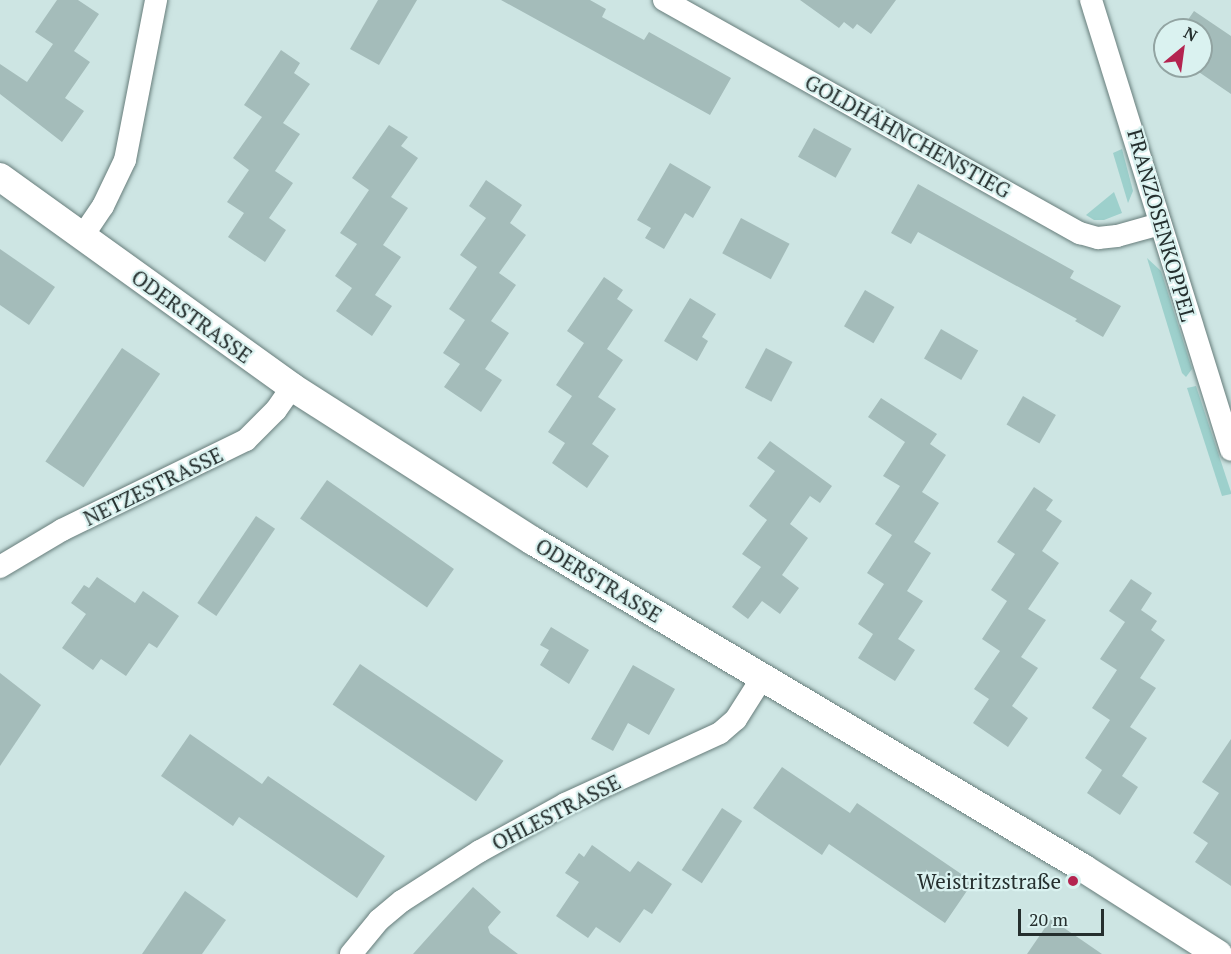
<!DOCTYPE html>
<html>
<head>
<meta charset="utf-8">
<style>
  body { margin:0 }
  #map { position:relative; width:1231px; height:954px; overflow:hidden; background:#cde5e3; font-family:"PT Serif",serif }
  div>[style] { position:absolute }
  [style*='--x'] { left:calc(var(--x)*1px); top:calc(var(--y)*1px); width:calc(var(--w)*1px); rotate:calc(var(--a)*1deg) }
  .green>* { inset:0; background:#9dd0cc }
  .building>* { inset:0; background:#a4bcba; transform-origin:0 0 }
  .roads { filter:drop-shadow(0 0 2px #677d7b) drop-shadow(0 0 2px #677d7b) }
  .minor>* { height:22px; margin:-11px; padding:0 11px; transform-origin:11px; border-radius:11px; background:#fff }
  .tertiary>* { height:28px; margin:-14px; padding:0 14px; transform-origin:14px; border-radius:14px; background:#fff }
  .dots>* { width:16px; height:16px; translate:-50% -50%; box-sizing:border-box; border:3px solid #daf2f0; border-radius:50% }
  span { translate:-50% -50%; white-space:nowrap; text-align:center; line-height:1.15; -webkit-text-stroke:4.5px #daf2f0; paint-order:stroke }
  .street-label { font-size:21px; color:#252f2e }
  .poi-label { font-size:21px; color:#252f2e }
  .right { translate:-100% -50%; text-align:right }
  .north { position:absolute; left:1153px; top:18px; width:60px; height:60px; box-sizing:border-box; background:#daf2f0; border:2px solid #92a4a2; border-radius:50%; rotate:29deg; font-size:16px; font-weight:700; line-height:24px; text-align:center; color:#252f2e }
  .north::after { content:''; display:block; margin:auto; width:21px; height:27px; background:#b42450; clip-path:polygon(50% 0,100% 100%,50% 72%,0 100%) }
  .scale { position:absolute; left:1018px; top:909px; width:86px; height:27px; box-sizing:border-box; border:3px solid #252f2e; border-top:0; padding-left:8px; font-size:18px; line-height:21px; white-space:nowrap; color:#252f2e; -webkit-text-stroke:4px #daf2f0; paint-order:stroke }
</style>
</head>
<body>
<div id="map">
  <div class="green">
    <div style="clip-path:polygon(1122px 149px,1133px 191px,1128px 203px,1113px 153px)"></div>
    <div style="clip-path:polygon(1114px 192px,1122px 213px,1104px 220px,1094px 220px,1086px 215px)"></div>
    <div style="clip-path:polygon(1147px 258px,1161px 271px,1192px 369px,1186px 377px,1182px 373px)"></div>
    <div style="clip-path:polygon(1196px 386px,1231px 492px,1231px 494px,1222px 496px,1187px 388px)"></div>
  </div>
  <div class="building">
    <div style="clip-path:polygon(57px 0,78px 0,99px 14px,74px 51px,90px 62px,65px 98px,84px 111px,62px 142px,0 94px,0 64px,27px 82px,53px 44px,35px 32px)"></div>
    <div style="clip-path:polygon(378px 0,417px 0,379px 65px,350px 49px)"></div>
    <div style="clip-path:polygon(501px 0,590px 0,606px 9px,602px 17px,644px 40px,649px 32px,731px 78px,710px 115px)"></div>
    <div style="clip-path:polygon(800px 0,896px 0,871px 34px,857px 24px,853px 29px,844px 22px,839px 28px)"></div>
    <div style="clip-path:polygon(1194px 11px,1231px 36px,1231px 94px,1190px 66px,1201px 66px,1201px 30px,1181px 30px)"></div>
    <div style="clip-path:polygon(281px 50px,300px 63px,294px 73px,310px 84px,283px 123px,300px 134px,275px 171px,293px 183px,269px 218px,286px 230px,265px 262px,228px 237px,244px 213px,227px 202px,249px 170px,233px 158px,262px 117px,244px 105px)"></div>
    <div style="clip-path:polygon(389px 125px,408px 137px,401px 146px,418px 158px,391px 197px,408px 208px,383px 245px,401px 257px,375px 295px,392px 306px,372px 336px,336px 311px,352px 288px,335px 276px,357px 244px,340px 233px,369px 190px,352px 178px)"></div>
    <div style="left:814px;top:128px;width:43px;height:33px;rotate:29deg"></div>
    <div style="clip-path:polygon(670px 163px,711px 187px,693px 218px,685px 213px,664px 249px,645px 238px,651px 228px,637px 220px)"></div>
    <div style="clip-path:polygon(486px 180px,522px 205px,510px 223px,526px 235px,499px 273px,516px 285px,491px 321px,509px 333px,485px 369px,502px 380px,481px 412px,444px 387px,460px 364px,443px 353px,465px 320px,449px 309px,477px 267px,460px 255px,486px 218px,469px 206px)"></div>
    <div style="clip-path:polygon(918px 184px,1074px 271px,1070px 278px,1121px 306px,1103px 337px,1075px 321px,1077px 319px,918px 232px,911px 244px,891px 233px)"></div>
    <div style="left:741px;top:218px;width:55px;height:40px;rotate:28deg"></div>
    <div style="clip-path:polygon(0 249px,55px 287px,29px 325px,0 305px)"></div>
    <div style="clip-path:polygon(604px 277px,623px 290px,617px 299px,633px 310px,607px 349px,623px 360px,598px 397px,616px 409px,592px 444px,609px 456px,587px 488px,552px 463px,565px 443px,548px 432px,572px 396px,556px 385px,584px 343px,567px 331px)"></div>
    <div style="left:865px;top:290px;width:34px;height:42px;rotate:30deg"></div>
    <div style="clip-path:polygon(690px 298px,716px 314px,702px 337px,708px 341px,697px 361px,664px 341px)"></div>
    <div style="left:941px;top:329px;width:43px;height:34px;rotate:30deg"></div>
    <div style="left:122px;top:348px;width:46px;height:137px;rotate:34deg"></div>
    <div style="left:766px;top:348px;width:30px;height:45px;rotate:28deg"></div>
    <div style="left:1023px;top:396px;width:38px;height:33px;rotate:30deg"></div>
    <div style="clip-path:polygon(881px 398px,937px 434px,930px 444px,946px 455px,922px 492px,939px 503px,914px 542px,931px 553px,907px 591px,923px 601px,898px 639px,915px 650px,895px 681px,858px 658px,873px 634px,858px 624px,884px 584px,867px 573px,892px 535px,875px 524px,900px 486px,883px 476px,905px 442px,868px 417px)"></div>
    <div style="clip-path:polygon(770px 441px,832px 486px,820px 503px,810px 496px,790px 524px,808px 538px,782px 575px,799px 588px,780px 614px,762px 601px,748px 619px,732px 607px,761px 567px,742px 554px,767px 520px,749px 506px,775px 471px,757px 458px)"></div>
    <div style="left:327px;top:480px;width:155px;height:47px;rotate:35deg"></div>
    <div style="clip-path:polygon(1034px 487px,1053px 500px,1046px 510px,1062px 521px,1042px 551px,1059px 563px,1028px 609px,1046px 620px,1021px 657px,1038px 668px,1012px 706px,1028px 718px,1008px 747px,973px 723px,989px 699px,974px 689px,1000px 651px,982px 639px,1007px 601px,991px 590px,1015px 554px,997px 542px)"></div>
    <div style="left:256px;top:516px;width:23px;height:105px;rotate:34deg"></div>
    <div style="clip-path:polygon(97px 577px,135px 603px,143px 591px,179px 616px,157px 648px,149px 643px,126px 676px,101px 659px,93px 670px,62px 648px,86px 614px,71px 603px,84px 585px,89px 588px)"></div>
    <div style="clip-path:polygon(1131px 579px,1152px 593px,1141px 610px,1157px 621px,1151px 630px,1165px 640px,1140px 678px,1156px 688px,1130px 727px,1147px 738px,1122px 776px,1138px 787px,1120px 815px,1087px 793px,1102px 770px,1085px 758px,1110px 720px,1092px 708px,1117px 670px,1100px 659px,1125px 622px,1109px 611px)"></div>
    <div style="clip-path:polygon(551px 627px,589px 650px,569px 684px,540px 665px,549px 650px,540px 645px)"></div>
    <div style="left:360px;top:664px;width:173px;height:49px;rotate:34deg"></div>
    <div style="clip-path:polygon(633px 665px,675px 689px,649px 735px,628px 723px,613px 751px,591px 739px)"></div>
    <div style="clip-path:polygon(0 673px,41px 705px,0 766px)"></div>
    <div style="clip-path:polygon(190px 734px,262px 784px,268px 776px,385px 856px,357px 898px,239px 817px,233px 826px,161px 776px)"></div>
    <div style="clip-path:polygon(1231px 739px,1231px 886px,1195px 862px,1208px 843px,1193px 833px,1219px 793px,1202px 782px)"></div>
    <div style="clip-path:polygon(782px 767px,850px 813px,857px 803px,973px 882px,945px 923px,829px 844px,822px 855px,753px 808px)"></div>
    <div style="left:722px;top:808px;width:24px;height:74px;rotate:33deg"></div>
    <div style="clip-path:polygon(592px 845px,630px 872px,638px 861px,672px 884px,652px 914px,644px 909px,620px 943px,596px 927px,588px 938px,556px 916px,579px 882px,565px 873px,579px 853px,584px 857px)"></div>
    <div style="clip-path:polygon(473px 887px,501px 912px,488px 927px,490px 933px,518px 954px,413px 954px)"></div>
    <div style="clip-path:polygon(185px 891px,226px 920px,202px 954px,142px 954px)"></div>
    <div style="clip-path:polygon(1051px 919px,1102px 954px,1027px 954px)"></div>
  </div>
  <div class="roads">
    <div class="minor">
      <div style="--x:664;--y:0;--w:477;--a:29.3"></div>
      <div style="--x:1080;--y:233;--w:19;--a:16"></div>
      <div style="--x:1098;--y:238;--w:19;--a:-6"></div>
      <div style="--x:1117;--y:236;--w:45;--a:-15.6"></div>
      <div style="--x:1091;--y:0;--w:471;--a:72.7"></div>
      <div style="--x:82;--y:237;--w:37;--a:-56"></div>
      <div style="--x:103;--y:206;--w:51;--a:-64.4"></div>
      <div style="--x:125;--y:160;--w:163;--a:-79"></div>
      <div style="--x:0;--y:567;--w:72;--a:-30.8"></div>
      <div style="--x:62;--y:530;--w:205;--a:-26.1"></div>
      <div style="--x:246;--y:440;--w:42;--a:-45"></div>
      <div style="--x:276;--y:410;--w:28;--a:-55"></div>
      <div style="--x:351;--y:954;--w:44;--a:-50.5"></div>
      <div style="--x:379;--y:920;--w:30;--a:-40"></div>
      <div style="--x:402;--y:901;--w:93;--a:-32.7"></div>
      <div style="--x:480;--y:851;--w:97;--a:-28.9"></div>
      <div style="--x:565;--y:804;--w:170;--a:-24.6"></div>
      <div style="--x:720;--y:733;--w:21;--a:-41"></div>
      <div style="--x:736;--y:719;--w:49;--a:-57.6"></div>
    </div>
    <div class="tertiary">
      <div style="--x:0;--y:177;--w:360;--a:35.7"></div>
      <div style="--x:292;--y:387;--w:286;--a:32.6"></div>
      <div style="--x:533;--y:541;--w:640;--a:30.73"></div>
      <div style="--x:1083;--y:868;--w:160;--a:32.5"></div>
    </div>
  </div>
  <div class="dots">
    <div style="left:1073px;top:881px;background:#b42450"></div>
  </div>
  <div class="street-label">
    <span style="left:908px;top:136px;rotate:29deg">GOLDHÄHNCHENSTIEG</span>
    <span style="left:1162px;top:225px;rotate:74deg">FRANZOSENKOPPEL</span>
    <span style="left:192px;top:316px;rotate:36deg">ODERSTRASSE</span>
    <span style="left:153px;top:486px;rotate:-26deg">NETZESTRASSE</span>
    <span style="left:599px;top:580px;rotate:31deg">ODERSTRASSE</span>
    <span style="left:556px;top:812px;rotate:-27deg">OHLESTRASSE</span>
  </div>
  <div class="poi-label">
    <span class="right" style="left:1061px;top:881px">Weistritzstraße</span>
  </div>
  <div class="north">N</div>
  <div class="scale">20 m</div>
</div>
</body>
</html>
